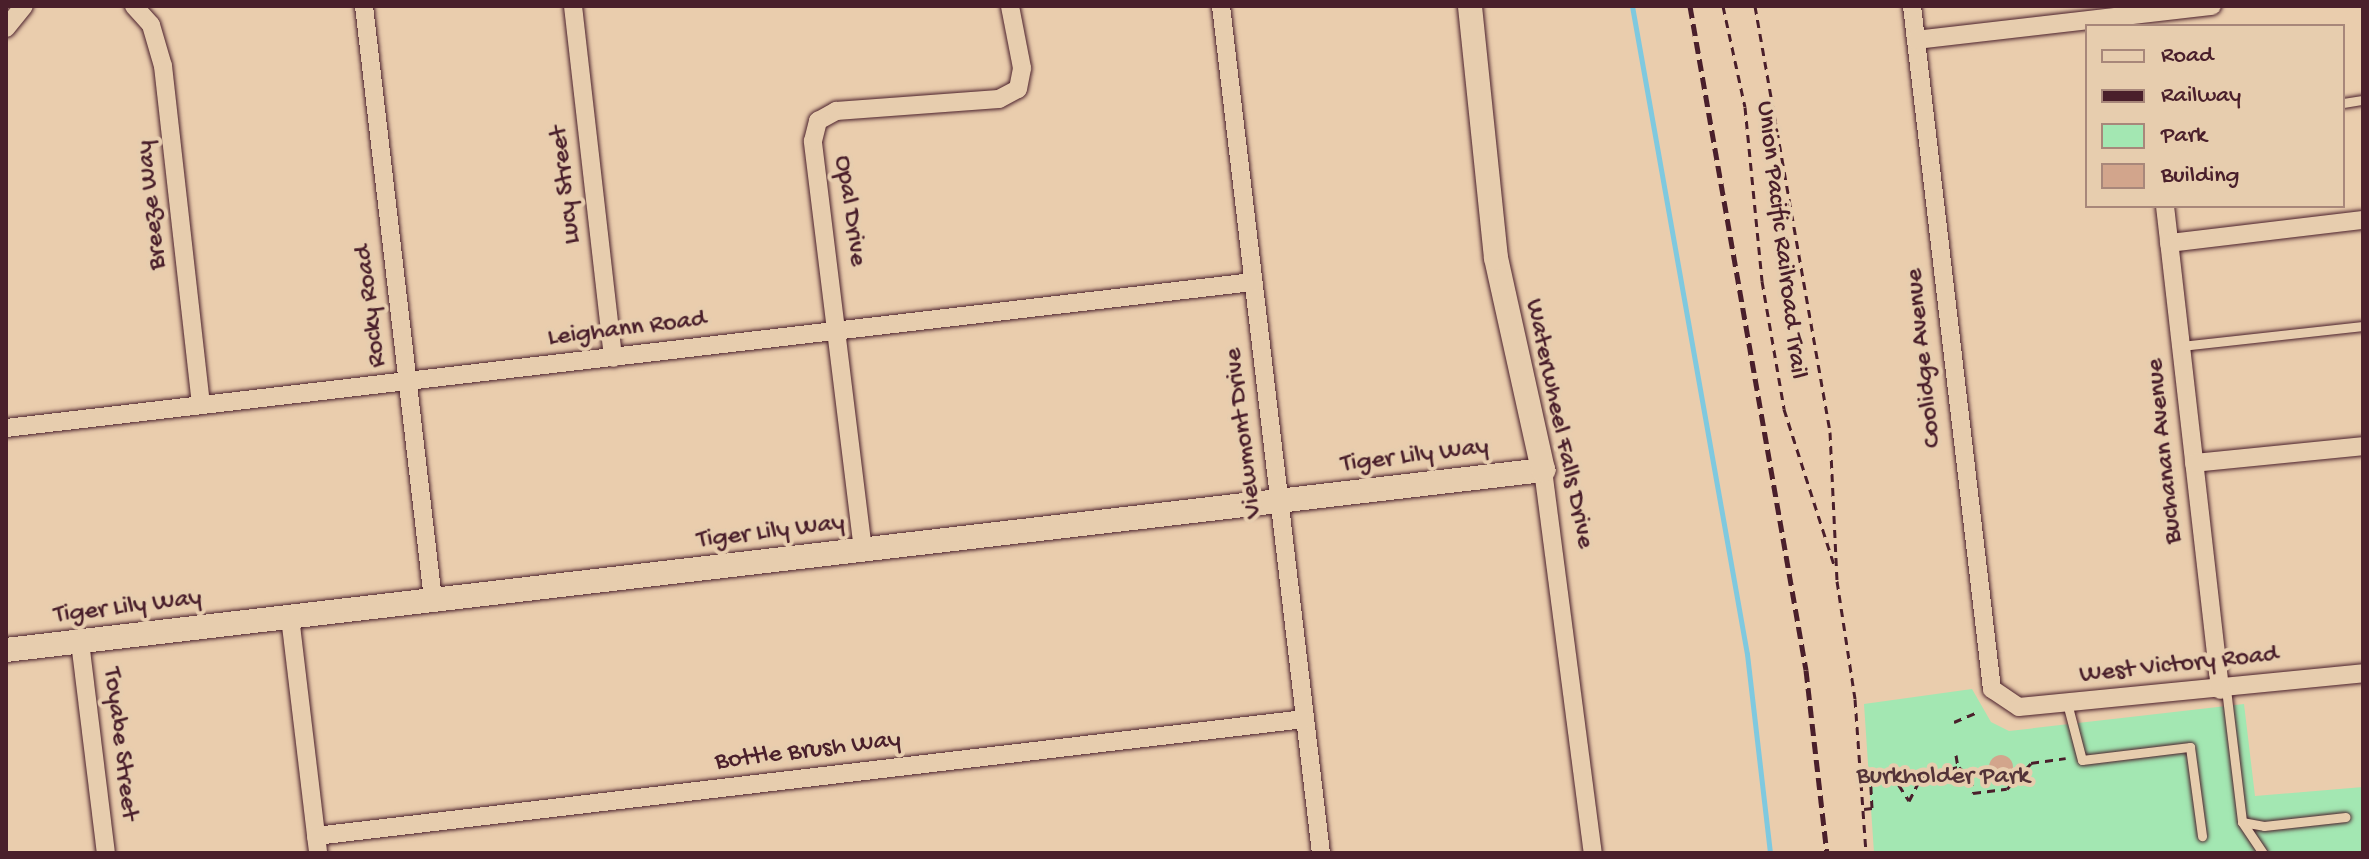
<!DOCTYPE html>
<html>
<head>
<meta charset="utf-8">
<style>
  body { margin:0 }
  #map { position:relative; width:2369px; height:859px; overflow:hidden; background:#eacdad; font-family:"Gochi Hand",sans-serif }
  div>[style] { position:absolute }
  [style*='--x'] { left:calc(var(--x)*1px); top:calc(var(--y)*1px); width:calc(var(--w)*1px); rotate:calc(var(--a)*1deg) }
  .green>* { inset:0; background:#a3e7b2 }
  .stream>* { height:5px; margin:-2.5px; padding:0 2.5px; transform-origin:2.5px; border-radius:2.5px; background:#7fc9df }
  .building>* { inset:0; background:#d2a58c }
  .round { border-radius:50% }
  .path>* { height:3px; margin-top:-1.5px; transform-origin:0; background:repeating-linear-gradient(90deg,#4a1f2b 0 8px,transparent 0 14px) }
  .roads { filter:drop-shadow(0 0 2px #4a1f2b) drop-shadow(0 0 2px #4a1f2b) }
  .service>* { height:9px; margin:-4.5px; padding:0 4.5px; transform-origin:4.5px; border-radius:4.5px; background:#e7cdae }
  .minor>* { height:18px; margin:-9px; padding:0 9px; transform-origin:9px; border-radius:9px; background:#e7cdae }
  .tertiary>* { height:24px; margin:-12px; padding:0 12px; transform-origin:12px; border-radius:12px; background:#e7cdae }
  .rail>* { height:5px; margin-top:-2.5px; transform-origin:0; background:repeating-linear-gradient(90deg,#4a1f2b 0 12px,transparent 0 18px) }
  span { translate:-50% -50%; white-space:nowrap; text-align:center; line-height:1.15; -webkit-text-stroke:8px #e7cdae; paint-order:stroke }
  .street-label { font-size:26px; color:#4a1f2b }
  .park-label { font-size:26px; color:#533338 }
  .frame { position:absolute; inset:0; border:8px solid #4a1f2b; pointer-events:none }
  .legend { position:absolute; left:2085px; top:24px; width:260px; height:184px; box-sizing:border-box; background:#e7cdae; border:2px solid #a8877a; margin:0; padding:10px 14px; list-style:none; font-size:24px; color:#4a1f2b }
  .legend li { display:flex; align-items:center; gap:16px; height:40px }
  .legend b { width:40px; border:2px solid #a8877a }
</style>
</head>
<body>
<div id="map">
  <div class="green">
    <div style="clip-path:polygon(1972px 689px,1991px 722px,2009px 731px,2244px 704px,2255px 796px,2363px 787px,2363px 853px,1874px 853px,1864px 704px)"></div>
  </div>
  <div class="stream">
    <div style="--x:1632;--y:6;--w:658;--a:79.94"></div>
    <div style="--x:1747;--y:654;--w:200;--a:83.4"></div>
  </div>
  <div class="building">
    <div class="round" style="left:1989px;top:755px;width:24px;height:24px"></div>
  </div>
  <div class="path">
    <div style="--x:1723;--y:6;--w:103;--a:77.7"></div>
    <div style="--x:1745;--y:107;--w:175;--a:84.4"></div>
    <div style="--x:1762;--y:281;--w:130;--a:80.2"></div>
    <div style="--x:1784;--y:409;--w:164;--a:72.2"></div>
    <div style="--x:1755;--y:6;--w:433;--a:80"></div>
    <div style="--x:1830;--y:432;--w:149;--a:87.3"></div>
    <div style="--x:1837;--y:581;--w:119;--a:81.3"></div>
    <div style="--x:1855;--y:699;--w:154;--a:85.9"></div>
    <div style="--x:1954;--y:722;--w:26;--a:-23"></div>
    <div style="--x:1956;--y:755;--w:12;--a:81"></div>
    <div style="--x:1864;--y:809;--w:8;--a:-7"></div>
    <div style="--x:1872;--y:808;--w:33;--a:-93"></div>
    <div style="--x:1870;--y:775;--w:21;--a:-5"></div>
    <div style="--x:1891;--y:773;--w:33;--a:57"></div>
    <div style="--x:1909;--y:801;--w:28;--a:-63"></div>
    <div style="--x:1922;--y:776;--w:38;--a:-14"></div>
    <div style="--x:1959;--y:767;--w:16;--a:43"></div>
    <div style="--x:1971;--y:778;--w:15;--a:82"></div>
    <div style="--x:1973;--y:793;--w:34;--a:-7"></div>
    <div style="--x:2007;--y:789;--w:35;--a:-47"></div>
    <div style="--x:2031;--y:763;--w:35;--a:-8"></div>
  </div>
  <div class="roads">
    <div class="service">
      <div style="--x:2343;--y:103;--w:20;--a:-9"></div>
      <div style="--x:2181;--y:346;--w:183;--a:-6.3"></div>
      <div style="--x:2226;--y:689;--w:134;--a:83.1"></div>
      <div style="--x:2242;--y:822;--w:37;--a:56"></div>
      <div style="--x:2067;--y:703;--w:59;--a:75.3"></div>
      <div style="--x:2082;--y:760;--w:109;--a:-6.9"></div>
      <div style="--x:2190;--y:747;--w:90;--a:82.3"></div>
      <div style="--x:2242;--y:822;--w:22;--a:10"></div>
      <div style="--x:2264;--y:826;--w:82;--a:-6.3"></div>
    </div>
    <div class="minor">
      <div style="--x:134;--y:6;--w:25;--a:48"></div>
      <div style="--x:151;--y:25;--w:43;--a:73.7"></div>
      <div style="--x:163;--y:66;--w:341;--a:83.6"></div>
      <div style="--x:364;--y:6;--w:598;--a:83.37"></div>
      <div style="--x:573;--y:6;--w:354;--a:83.5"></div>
      <div style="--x:1221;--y:6;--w:853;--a:83.27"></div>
      <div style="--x:1912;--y:6;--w:688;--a:83.32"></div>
      <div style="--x:1992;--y:689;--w:32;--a:34"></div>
      <div style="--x:2019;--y:707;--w:346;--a:-5.6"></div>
      <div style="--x:6;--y:28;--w:28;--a:-51"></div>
      <div style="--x:1916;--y:40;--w:298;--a:-6.6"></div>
      <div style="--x:2165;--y:206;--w:487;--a:83.5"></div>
      <div style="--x:2169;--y:243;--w:195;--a:-6.8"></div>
      <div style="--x:6;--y:428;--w:1256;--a:-6.68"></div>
      <div style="--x:2194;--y:463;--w:170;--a:-5.7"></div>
      <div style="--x:1543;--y:470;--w:386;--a:82.6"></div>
      <div style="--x:863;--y:550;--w:412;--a:-97"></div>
      <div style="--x:813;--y:141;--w:21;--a:-76"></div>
      <div style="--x:818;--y:121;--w:21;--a:-29"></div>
      <div style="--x:836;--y:111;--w:163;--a:-4.2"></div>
      <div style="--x:999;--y:99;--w:21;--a:-28"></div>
      <div style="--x:1018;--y:89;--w:21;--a:-79"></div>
      <div style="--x:1022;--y:68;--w:63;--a:-101"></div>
      <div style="--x:290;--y:617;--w:238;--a:83.2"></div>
      <div style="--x:80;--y:642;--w:213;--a:83"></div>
      <div style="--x:316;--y:836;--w:996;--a:-6.75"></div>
    </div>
    <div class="tertiary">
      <div style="--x:6;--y:650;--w:1548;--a:-6.68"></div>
      <div style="--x:1543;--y:470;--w:217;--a:-102.5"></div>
      <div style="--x:1496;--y:258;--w:253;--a:-95.9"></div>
    </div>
  </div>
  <div class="rail">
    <div style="--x:1690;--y:6;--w:674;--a:80.09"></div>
    <div style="--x:1806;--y:670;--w:184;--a:83.5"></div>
  </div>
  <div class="street-label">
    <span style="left:567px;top:185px;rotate:-97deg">Lucy Street</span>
    <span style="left:153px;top:205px;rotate:-96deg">Breeze Way</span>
    <span style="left:849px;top:211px;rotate:82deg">Opal Drive</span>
    <span style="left:1780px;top:240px;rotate:83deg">Union Pacific Railroad Trail</span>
    <span style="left:372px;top:306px;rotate:-97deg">Rocky Road</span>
    <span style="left:627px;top:330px;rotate:-7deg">Leighann Road</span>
    <span style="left:1925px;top:358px;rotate:-96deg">Coolidge Avenue</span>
    <span style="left:1558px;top:424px;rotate:78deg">Waterwheel Falls Drive</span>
    <span style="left:1245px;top:433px;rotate:-97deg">Viewmont Drive</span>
    <span style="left:2166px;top:451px;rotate:-96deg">Buchanan Avenue</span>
    <span style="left:1415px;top:457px;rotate:-7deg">Tiger Lily Way</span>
    <span style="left:771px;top:533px;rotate:-7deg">Tiger Lily Way</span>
    <span style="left:128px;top:608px;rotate:-7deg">Tiger Lily Way</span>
    <span style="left:2179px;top:666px;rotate:-6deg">West Victory Road</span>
    <span style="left:119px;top:744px;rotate:83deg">Toyabe Street</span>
    <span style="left:808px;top:752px;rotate:-7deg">Bottle Brush Way</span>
  </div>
  <div class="park-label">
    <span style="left:1943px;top:778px">Burkholder Park</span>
  </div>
  <div class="frame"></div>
  <ul class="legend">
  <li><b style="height:10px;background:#e7cdae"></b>Road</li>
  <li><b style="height:10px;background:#4a1f2b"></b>Railway</li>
  <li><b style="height:22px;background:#a3e7b2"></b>Park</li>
  <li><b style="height:22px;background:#d2a58c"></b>Building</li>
  </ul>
</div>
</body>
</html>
